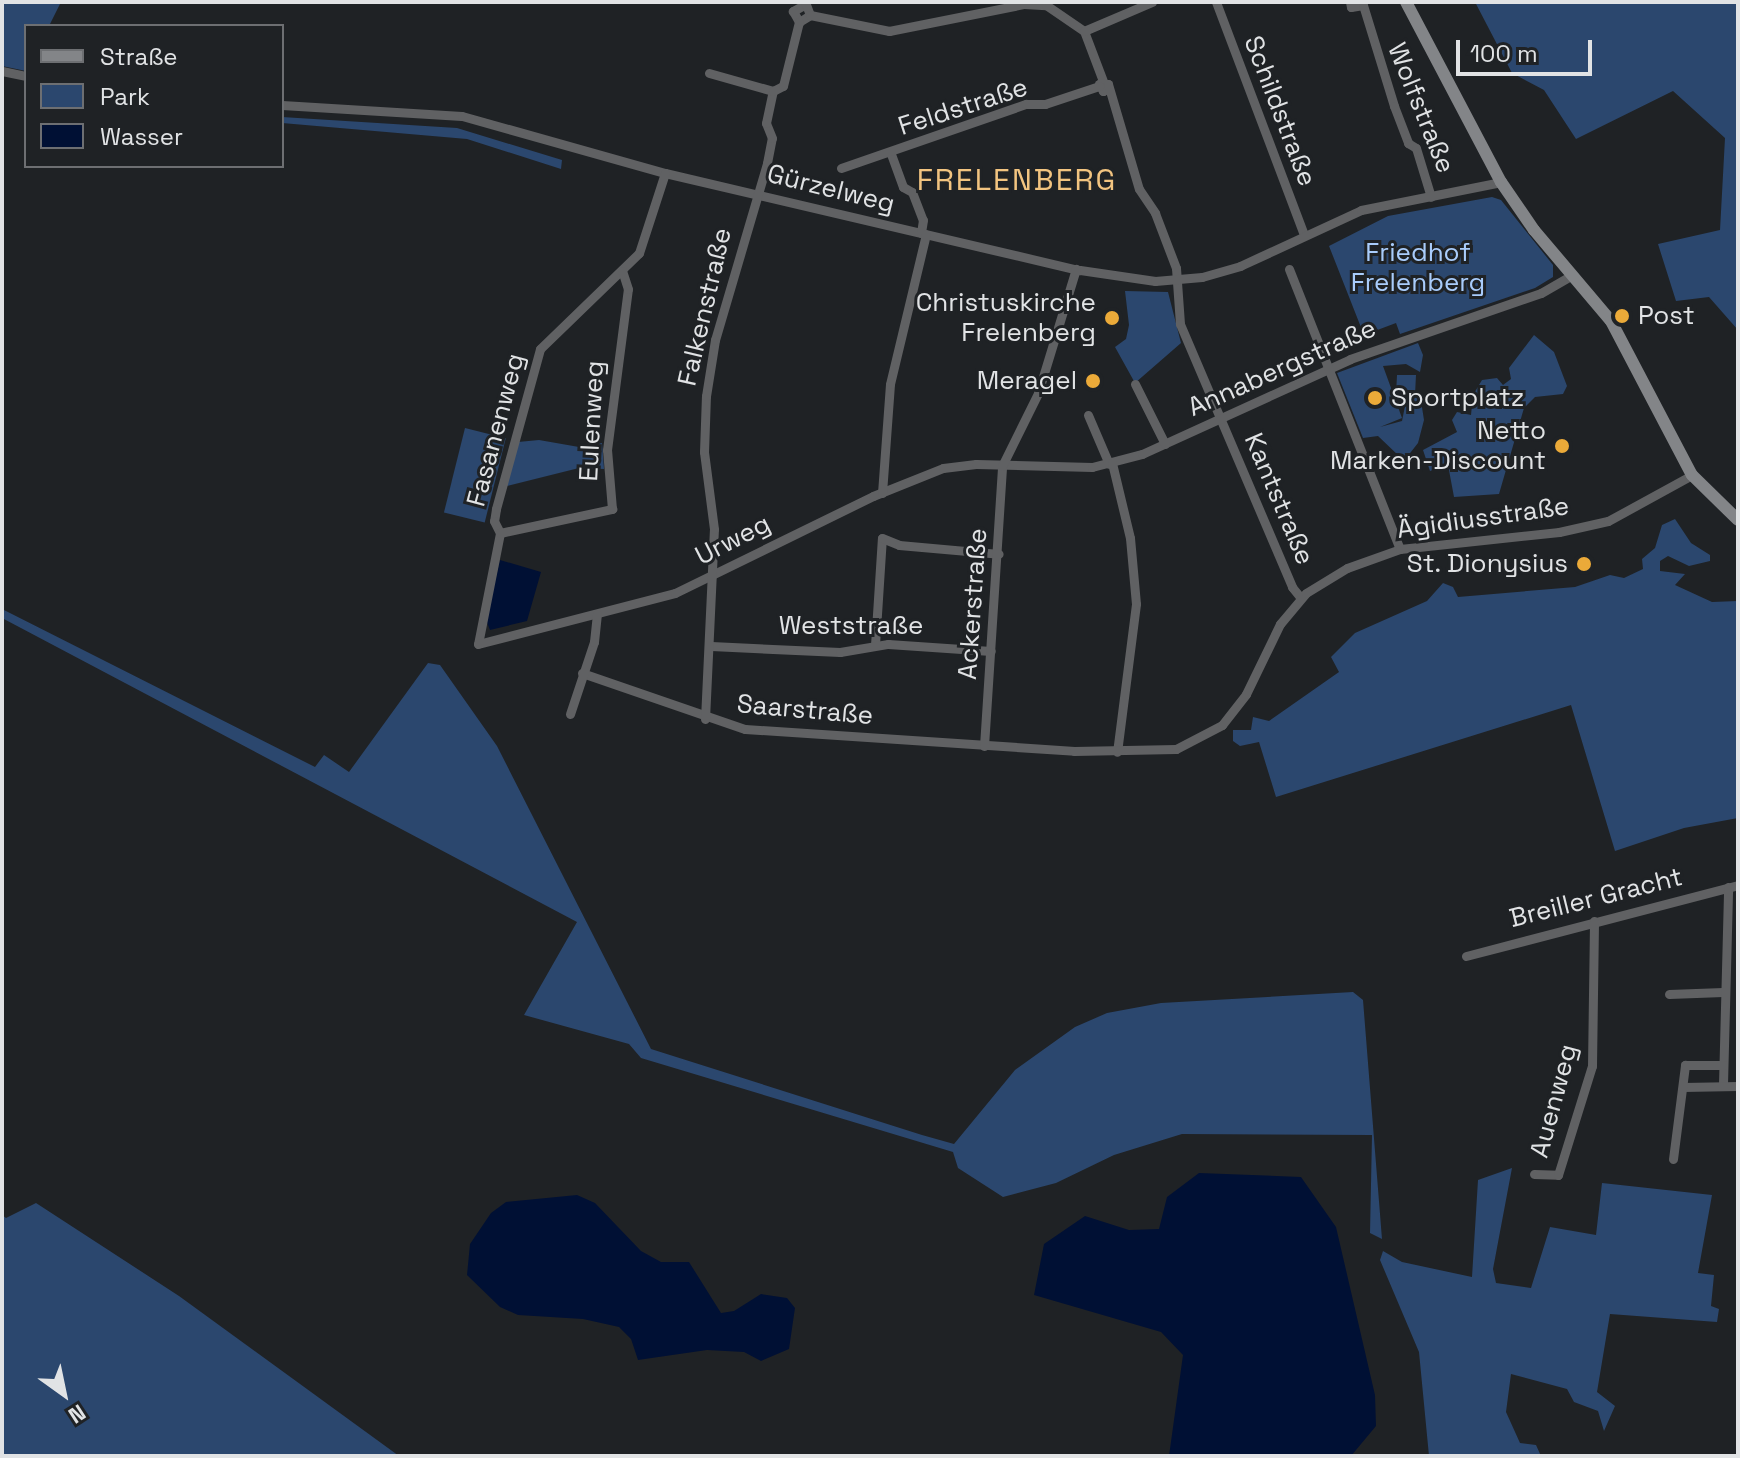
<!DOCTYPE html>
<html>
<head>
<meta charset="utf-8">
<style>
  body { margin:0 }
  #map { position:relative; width:1740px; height:1458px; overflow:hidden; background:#1f2225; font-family:"Space Grotesk",sans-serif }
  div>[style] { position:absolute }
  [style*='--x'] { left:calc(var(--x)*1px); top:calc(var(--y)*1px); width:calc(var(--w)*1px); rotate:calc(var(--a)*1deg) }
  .green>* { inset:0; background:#2b476e; transform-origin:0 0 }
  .water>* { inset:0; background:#001034 }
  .street>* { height:9px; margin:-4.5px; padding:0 4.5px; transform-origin:4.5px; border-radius:4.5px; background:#606163 }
  .secondary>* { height:12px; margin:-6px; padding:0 6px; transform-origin:6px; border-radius:6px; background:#838588 }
  .dots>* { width:22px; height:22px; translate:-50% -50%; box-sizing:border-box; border:4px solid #1f2225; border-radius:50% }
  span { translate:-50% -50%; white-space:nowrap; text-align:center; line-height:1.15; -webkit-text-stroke:6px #1f2225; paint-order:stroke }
  .street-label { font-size:26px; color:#e1e3e5 }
  .park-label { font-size:26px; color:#a9ccfb }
  .poi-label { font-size:26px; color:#e1e3e5 }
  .right { translate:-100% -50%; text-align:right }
  .left { translate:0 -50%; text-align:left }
  .quarter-label { font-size:30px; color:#f2c480; letter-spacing:2px }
  .frame { position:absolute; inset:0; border:4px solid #e1e3e5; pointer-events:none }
  .legend { position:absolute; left:24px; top:24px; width:260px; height:144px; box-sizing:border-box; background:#1f2225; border:2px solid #6d6f72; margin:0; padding:10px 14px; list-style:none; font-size:24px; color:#e1e3e5 }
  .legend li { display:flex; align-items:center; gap:16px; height:40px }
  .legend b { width:40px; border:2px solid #6d6f72 }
  .north { position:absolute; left:24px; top:1354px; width:80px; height:80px; -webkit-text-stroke:6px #1f2225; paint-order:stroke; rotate:147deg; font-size:22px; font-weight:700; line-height:32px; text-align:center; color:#e1e3e5 }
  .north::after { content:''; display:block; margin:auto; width:28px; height:36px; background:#e1e3e5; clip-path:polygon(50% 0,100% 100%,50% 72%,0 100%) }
  .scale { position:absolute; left:1456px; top:40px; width:136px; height:36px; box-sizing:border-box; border:4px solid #e1e3e5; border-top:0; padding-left:10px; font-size:24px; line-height:28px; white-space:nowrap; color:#e1e3e5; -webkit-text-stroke:6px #1f2225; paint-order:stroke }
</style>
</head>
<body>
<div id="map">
  <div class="green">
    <div style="clip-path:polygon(2px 2px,61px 2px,49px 26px,26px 26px,26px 71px,2px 66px)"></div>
    <div style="clip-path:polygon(1475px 2px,1738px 2px,1738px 330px,1709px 297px,1676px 301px,1658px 244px,1720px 230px,1725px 138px,1673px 91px,1576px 139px,1544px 90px,1512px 73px)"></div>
    <div style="clip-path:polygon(282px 117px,457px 128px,562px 160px,561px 169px,467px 139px,282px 123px)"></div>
    <div style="clip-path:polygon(1492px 197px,1501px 200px,1553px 265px,1553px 277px,1535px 288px,1400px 334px,1396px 323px,1364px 335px,1329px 246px,1388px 216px)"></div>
    <div style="clip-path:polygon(1125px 291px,1168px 292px,1181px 343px,1135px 383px,1115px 347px,1126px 339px,1129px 325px)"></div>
    <div style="clip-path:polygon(1534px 335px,1554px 352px,1567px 386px,1563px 394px,1535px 397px,1524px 408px,1499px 494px,1454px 497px,1448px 465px,1430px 471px,1423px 450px,1457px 432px,1452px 420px,1457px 412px,1471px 415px,1473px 395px,1482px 380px,1497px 378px,1503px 385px,1511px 379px,1509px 368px)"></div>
    <div style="clip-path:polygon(1418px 343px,1423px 355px,1420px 372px,1406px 364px,1383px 366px,1402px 418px,1380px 427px,1402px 421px,1405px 406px,1415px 396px,1396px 395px,1397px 375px,1416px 375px,1415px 395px,1421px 401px,1424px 420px,1418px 443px,1407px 457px,1400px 457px,1378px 436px,1363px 438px,1337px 373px)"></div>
    <div style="left:465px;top:428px;width:42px;height:87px;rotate:14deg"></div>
    <div style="clip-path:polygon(539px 440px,579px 447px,602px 443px,604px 469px,579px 468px,507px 486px,518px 442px)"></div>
    <div style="clip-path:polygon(1675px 519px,1691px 543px,1710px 555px,1710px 561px,1689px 566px,1668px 556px,1660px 561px,1660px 571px,1685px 574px,1675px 585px,1712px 602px,1738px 601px,1738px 818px,1684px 828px,1615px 851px,1571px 705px,1276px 797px,1259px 742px,1240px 746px,1233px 741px,1233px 730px,1251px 730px,1253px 717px,1269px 721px,1339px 672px,1331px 657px,1355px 633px,1427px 601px,1443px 583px,1453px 587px,1458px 597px,1575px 587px,1610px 575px,1624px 578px,1643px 569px,1642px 559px,1655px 548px,1662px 525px)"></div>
    <div style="clip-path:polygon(2px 609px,315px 767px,324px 755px,349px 772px,428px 663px,440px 665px,497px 746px,651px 1049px,922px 1135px,954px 1144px,1015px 1070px,1075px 1027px,1107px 1013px,1161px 1003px,1353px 992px,1363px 1000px,1382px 1239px,1370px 1233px,1372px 1135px,1182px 1134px,1114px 1155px,1056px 1183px,1003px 1197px,958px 1168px,953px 1152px,641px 1058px,629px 1044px,524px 1015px,577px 922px,2px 618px)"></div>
    <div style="clip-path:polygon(1512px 1168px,1493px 1269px,1496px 1283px,1531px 1288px,1550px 1227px,1596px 1235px,1602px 1183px,1712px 1195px,1698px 1273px,1714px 1275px,1711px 1306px,1719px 1309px,1717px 1322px,1610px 1314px,1597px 1392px,1615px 1406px,1604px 1431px,1598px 1411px,1574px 1402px,1567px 1389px,1511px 1374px,1506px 1412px,1520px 1443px,1536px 1445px,1541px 1456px,1429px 1456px,1419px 1352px,1380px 1260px,1383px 1251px,1402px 1262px,1472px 1277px,1478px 1180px)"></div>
    <div style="clip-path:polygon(36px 1203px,179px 1296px,399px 1456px,2px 1456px,2px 1215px,6px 1218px)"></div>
  </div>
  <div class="water">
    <div style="clip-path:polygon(500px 560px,541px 572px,527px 621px,490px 630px,486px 620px)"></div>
    <div style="clip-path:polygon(1199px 1173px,1301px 1177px,1336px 1227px,1375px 1395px,1376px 1426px,1351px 1456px,1169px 1456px,1183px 1355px,1161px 1332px,1034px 1295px,1044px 1244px,1085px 1216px,1129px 1230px,1159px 1229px,1167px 1197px)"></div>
    <div style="clip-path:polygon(577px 1195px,595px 1203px,641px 1251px,661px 1262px,689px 1262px,721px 1313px,734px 1311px,761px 1294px,787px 1298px,795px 1308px,789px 1349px,761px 1361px,744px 1352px,707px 1350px,638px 1360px,631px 1339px,619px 1327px,583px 1319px,518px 1315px,500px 1307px,467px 1275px,470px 1244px,491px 1213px,506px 1202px)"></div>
  </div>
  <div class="street">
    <div style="--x:1216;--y:2;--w:249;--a:69.3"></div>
    <div style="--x:1350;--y:2;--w:5;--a:79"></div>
    <div style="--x:1351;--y:7;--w:12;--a:-9"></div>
    <div style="--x:1363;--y:5;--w:106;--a:72.9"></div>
    <div style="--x:1394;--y:106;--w:40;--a:69"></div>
    <div style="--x:1408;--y:143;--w:9;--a:32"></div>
    <div style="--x:1416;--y:148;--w:51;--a:73"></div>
    <div style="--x:804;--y:5;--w:13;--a:151"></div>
    <div style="--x:793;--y:11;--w:13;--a:61"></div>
    <div style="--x:799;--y:22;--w:13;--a:-32"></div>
    <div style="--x:810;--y:15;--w:14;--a:-111"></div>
    <div style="--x:810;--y:15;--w:81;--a:11.4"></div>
    <div style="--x:889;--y:31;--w:138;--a:-11.3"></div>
    <div style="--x:1024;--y:4;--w:22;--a:3"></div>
    <div style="--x:1046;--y:5;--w:46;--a:34.4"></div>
    <div style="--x:1084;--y:31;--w:53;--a:69.2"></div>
    <div style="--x:1084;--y:31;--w:74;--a:-23.1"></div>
    <div style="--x:2;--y:71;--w:25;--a:12"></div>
    <div style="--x:709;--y:73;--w:66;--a:15.7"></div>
    <div style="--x:1108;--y:88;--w:6;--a:149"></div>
    <div style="--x:1103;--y:91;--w:8;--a:-120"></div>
    <div style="--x:1099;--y:84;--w:9;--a:0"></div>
    <div style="--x:1108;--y:84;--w:109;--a:73.6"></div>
    <div style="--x:1139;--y:189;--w:29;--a:56"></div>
    <div style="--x:1155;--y:213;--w:59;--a:69.1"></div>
    <div style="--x:1176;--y:268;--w:56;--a:85.9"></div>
    <div style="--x:1180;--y:324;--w:286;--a:66.9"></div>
    <div style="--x:1292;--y:587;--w:14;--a:51"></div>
    <div style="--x:282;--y:105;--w:180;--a:3.5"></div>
    <div style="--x:462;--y:116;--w:211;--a:15.7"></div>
    <div style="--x:665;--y:173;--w:426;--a:13.2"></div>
    <div style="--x:1080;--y:270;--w:76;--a:8.3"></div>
    <div style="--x:1155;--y:281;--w:47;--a:-4.9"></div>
    <div style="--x:1202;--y:277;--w:40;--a:-16"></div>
    <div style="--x:1240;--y:266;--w:133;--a:-24.8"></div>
    <div style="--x:1361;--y:210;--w:143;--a:-11.3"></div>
    <div style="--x:891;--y:154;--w:35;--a:70"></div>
    <div style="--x:903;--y:187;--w:10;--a:29"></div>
    <div style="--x:912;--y:192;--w:30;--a:69"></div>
    <div style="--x:923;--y:220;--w:13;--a:99"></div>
    <div style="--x:841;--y:168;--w:196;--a:-19.1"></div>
    <div style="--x:1026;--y:104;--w:19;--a:0"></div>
    <div style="--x:1045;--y:104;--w:57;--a:-18.4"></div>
    <div style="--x:665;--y:173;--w:84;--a:108"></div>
    <div style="--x:639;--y:253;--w:138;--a:135.9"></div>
    <div style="--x:540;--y:349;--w:166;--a:105.4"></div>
    <div style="--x:496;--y:509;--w:12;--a:99"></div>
    <div style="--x:494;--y:521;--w:13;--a:63"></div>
    <div style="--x:500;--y:533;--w:113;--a:101.2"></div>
    <div style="--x:478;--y:644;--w:203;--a:-14.5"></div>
    <div style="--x:675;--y:593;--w:220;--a:-26.1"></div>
    <div style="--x:873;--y:496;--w:75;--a:-21.8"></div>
    <div style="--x:943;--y:468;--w:33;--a:-7"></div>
    <div style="--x:976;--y:464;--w:116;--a:1.5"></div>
    <div style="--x:1092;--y:467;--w:52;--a:-14.6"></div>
    <div style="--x:1142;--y:454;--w:229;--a:-24.5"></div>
    <div style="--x:1350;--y:359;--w:202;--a:-19.1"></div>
    <div style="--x:1541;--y:293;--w:36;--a:-30"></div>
    <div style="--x:1289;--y:269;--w:301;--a:68.4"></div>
    <div style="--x:1135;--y:384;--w:67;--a:63.4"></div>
    <div style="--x:1088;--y:415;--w:53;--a:66.8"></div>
    <div style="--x:1112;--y:463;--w:77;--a:76.5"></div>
    <div style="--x:1130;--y:538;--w:66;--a:84.8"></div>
    <div style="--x:1136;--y:604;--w:149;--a:97.3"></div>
    <div style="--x:882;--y:493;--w:109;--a:-85.8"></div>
    <div style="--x:890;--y:384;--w:154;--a:-76.5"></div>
    <div style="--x:500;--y:533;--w:115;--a:-12.1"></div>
    <div style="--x:612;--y:509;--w:59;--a:-94.8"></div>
    <div style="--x:607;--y:450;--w:162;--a:-82.6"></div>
    <div style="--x:628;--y:289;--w:19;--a:-108"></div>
    <div style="--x:875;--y:645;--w:107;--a:-86.3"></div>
    <div style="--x:882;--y:538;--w:18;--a:22"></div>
    <div style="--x:899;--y:545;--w:100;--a:5.1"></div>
    <div style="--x:711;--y:646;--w:129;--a:2.7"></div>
    <div style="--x:840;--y:652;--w:49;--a:-9.5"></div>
    <div style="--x:888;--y:644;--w:103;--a:3.9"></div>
    <div style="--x:582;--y:673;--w:172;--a:19"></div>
    <div style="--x:745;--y:729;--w:330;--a:3.8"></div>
    <div style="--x:1074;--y:751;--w:102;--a:-1.1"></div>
    <div style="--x:1176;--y:749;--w:52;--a:-27.6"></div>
    <div style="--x:1222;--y:725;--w:39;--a:-52"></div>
    <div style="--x:1246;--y:694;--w:78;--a:-64.1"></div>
    <div style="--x:1280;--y:624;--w:40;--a:-50"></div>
    <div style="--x:1306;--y:593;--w:48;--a:-31.4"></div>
    <div style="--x:1347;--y:568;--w:56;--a:-19.7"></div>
    <div style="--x:1400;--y:549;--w:160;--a:-6.1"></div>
    <div style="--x:1559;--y:532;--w:50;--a:-12.7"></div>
    <div style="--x:1608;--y:521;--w:96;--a:-28.7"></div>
    <div style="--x:570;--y:714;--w:76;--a:-71.6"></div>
    <div style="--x:594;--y:642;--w:28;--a:-84"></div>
    <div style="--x:705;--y:719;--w:190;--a:-87.3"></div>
    <div style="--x:714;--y:529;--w:78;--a:-97.4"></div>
    <div style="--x:704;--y:452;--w:56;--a:-88"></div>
    <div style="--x:706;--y:396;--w:57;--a:-80.9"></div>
    <div style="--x:715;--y:340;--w:184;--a:-73.6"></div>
    <div style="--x:767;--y:163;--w:25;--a:-79"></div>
    <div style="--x:772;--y:138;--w:16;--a:-112"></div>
    <div style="--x:766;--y:123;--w:33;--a:-78"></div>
    <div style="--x:773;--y:91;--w:11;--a:-27"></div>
    <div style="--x:783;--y:86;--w:66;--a:-76"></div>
    <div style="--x:984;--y:746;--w:281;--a:-86.3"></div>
    <div style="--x:1002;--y:466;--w:81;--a:-63.7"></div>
    <div style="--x:1038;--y:393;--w:130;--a:-73"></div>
    <div style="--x:1466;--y:956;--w:281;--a:-14.6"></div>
    <div style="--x:1669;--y:994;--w:54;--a:-2.1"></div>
    <div style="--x:1723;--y:1084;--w:197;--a:-88.5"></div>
    <div style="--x:1683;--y:1087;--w:55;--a:-1"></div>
    <div style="--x:1673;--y:1159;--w:95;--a:-82.7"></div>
    <div style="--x:1685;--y:1065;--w:38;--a:0"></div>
    <div style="--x:1534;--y:1174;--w:24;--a:2"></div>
    <div style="--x:1558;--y:1175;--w:114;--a:-72.7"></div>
    <div style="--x:1592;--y:1066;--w:145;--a:-89.2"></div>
  </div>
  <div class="secondary">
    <div style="--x:1406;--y:2;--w:204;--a:62.2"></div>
    <div style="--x:1501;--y:182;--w:58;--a:55.5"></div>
    <div style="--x:1534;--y:230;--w:119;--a:49.8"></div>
    <div style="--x:1611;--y:321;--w:174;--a:62.3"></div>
    <div style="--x:1692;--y:475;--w:64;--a:44.4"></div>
  </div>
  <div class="dots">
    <div style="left:1622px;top:316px;background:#ebaa39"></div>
    <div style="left:1112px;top:318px;background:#ebaa39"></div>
    <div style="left:1093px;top:381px;background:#ebaa39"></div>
    <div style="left:1375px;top:398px;background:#ebaa39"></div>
    <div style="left:1562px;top:446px;background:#ebaa39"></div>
    <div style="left:1584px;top:564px;background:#ebaa39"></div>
  </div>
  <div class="street-label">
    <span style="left:963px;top:107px;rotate:-18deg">Feldstraße</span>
    <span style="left:1421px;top:108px;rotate:68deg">Wolfstraße</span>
    <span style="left:1280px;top:111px;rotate:69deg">Schildstraße</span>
    <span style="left:831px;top:189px;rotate:14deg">Gürzelweg</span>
    <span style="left:705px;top:307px;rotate:-77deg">Falkenstraße</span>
    <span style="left:1282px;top:368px;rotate:-24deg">Annabergstraße</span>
    <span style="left:592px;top:421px;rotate:-87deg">Eulenweg</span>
    <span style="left:496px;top:430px;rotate:-75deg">Fasanenweg</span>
    <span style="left:1279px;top:499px;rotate:67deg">Kantstraße</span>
    <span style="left:1483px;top:518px;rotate:-8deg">Ägidiusstraße</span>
    <span style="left:733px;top:540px;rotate:-27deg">Urweg</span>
    <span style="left:973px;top:604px;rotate:-86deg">Ackerstraße</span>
    <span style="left:851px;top:626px">Weststraße</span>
    <span style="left:805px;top:710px;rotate:5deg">Saarstraße</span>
    <span style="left:1596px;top:898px;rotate:-14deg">Breiller Gracht</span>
    <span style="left:1554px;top:1101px;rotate:-75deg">Auenweg</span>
  </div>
  <div class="park-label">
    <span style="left:1418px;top:268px">Friedhof<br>Frelenberg</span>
  </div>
  <div class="poi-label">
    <span class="right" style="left:1096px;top:318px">Christuskirche<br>Frelenberg</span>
    <span class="left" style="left:1638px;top:316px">Post</span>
    <span class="right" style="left:1077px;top:381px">Meragel</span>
    <span class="left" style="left:1391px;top:398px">Sportplatz</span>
    <span class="right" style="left:1546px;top:446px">Netto<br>Marken-Discount</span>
    <span class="right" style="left:1568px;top:564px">St. Dionysius</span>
  </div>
  <div class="quarter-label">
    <span style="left:1017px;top:180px">FRELENBERG</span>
  </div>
  <div class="frame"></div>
  <ul class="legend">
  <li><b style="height:10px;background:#838588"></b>Straße</li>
  <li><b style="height:22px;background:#2b476e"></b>Park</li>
  <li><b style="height:22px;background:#001034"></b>Wasser</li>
  </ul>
  <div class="north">N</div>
  <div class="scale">100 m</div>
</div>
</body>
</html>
